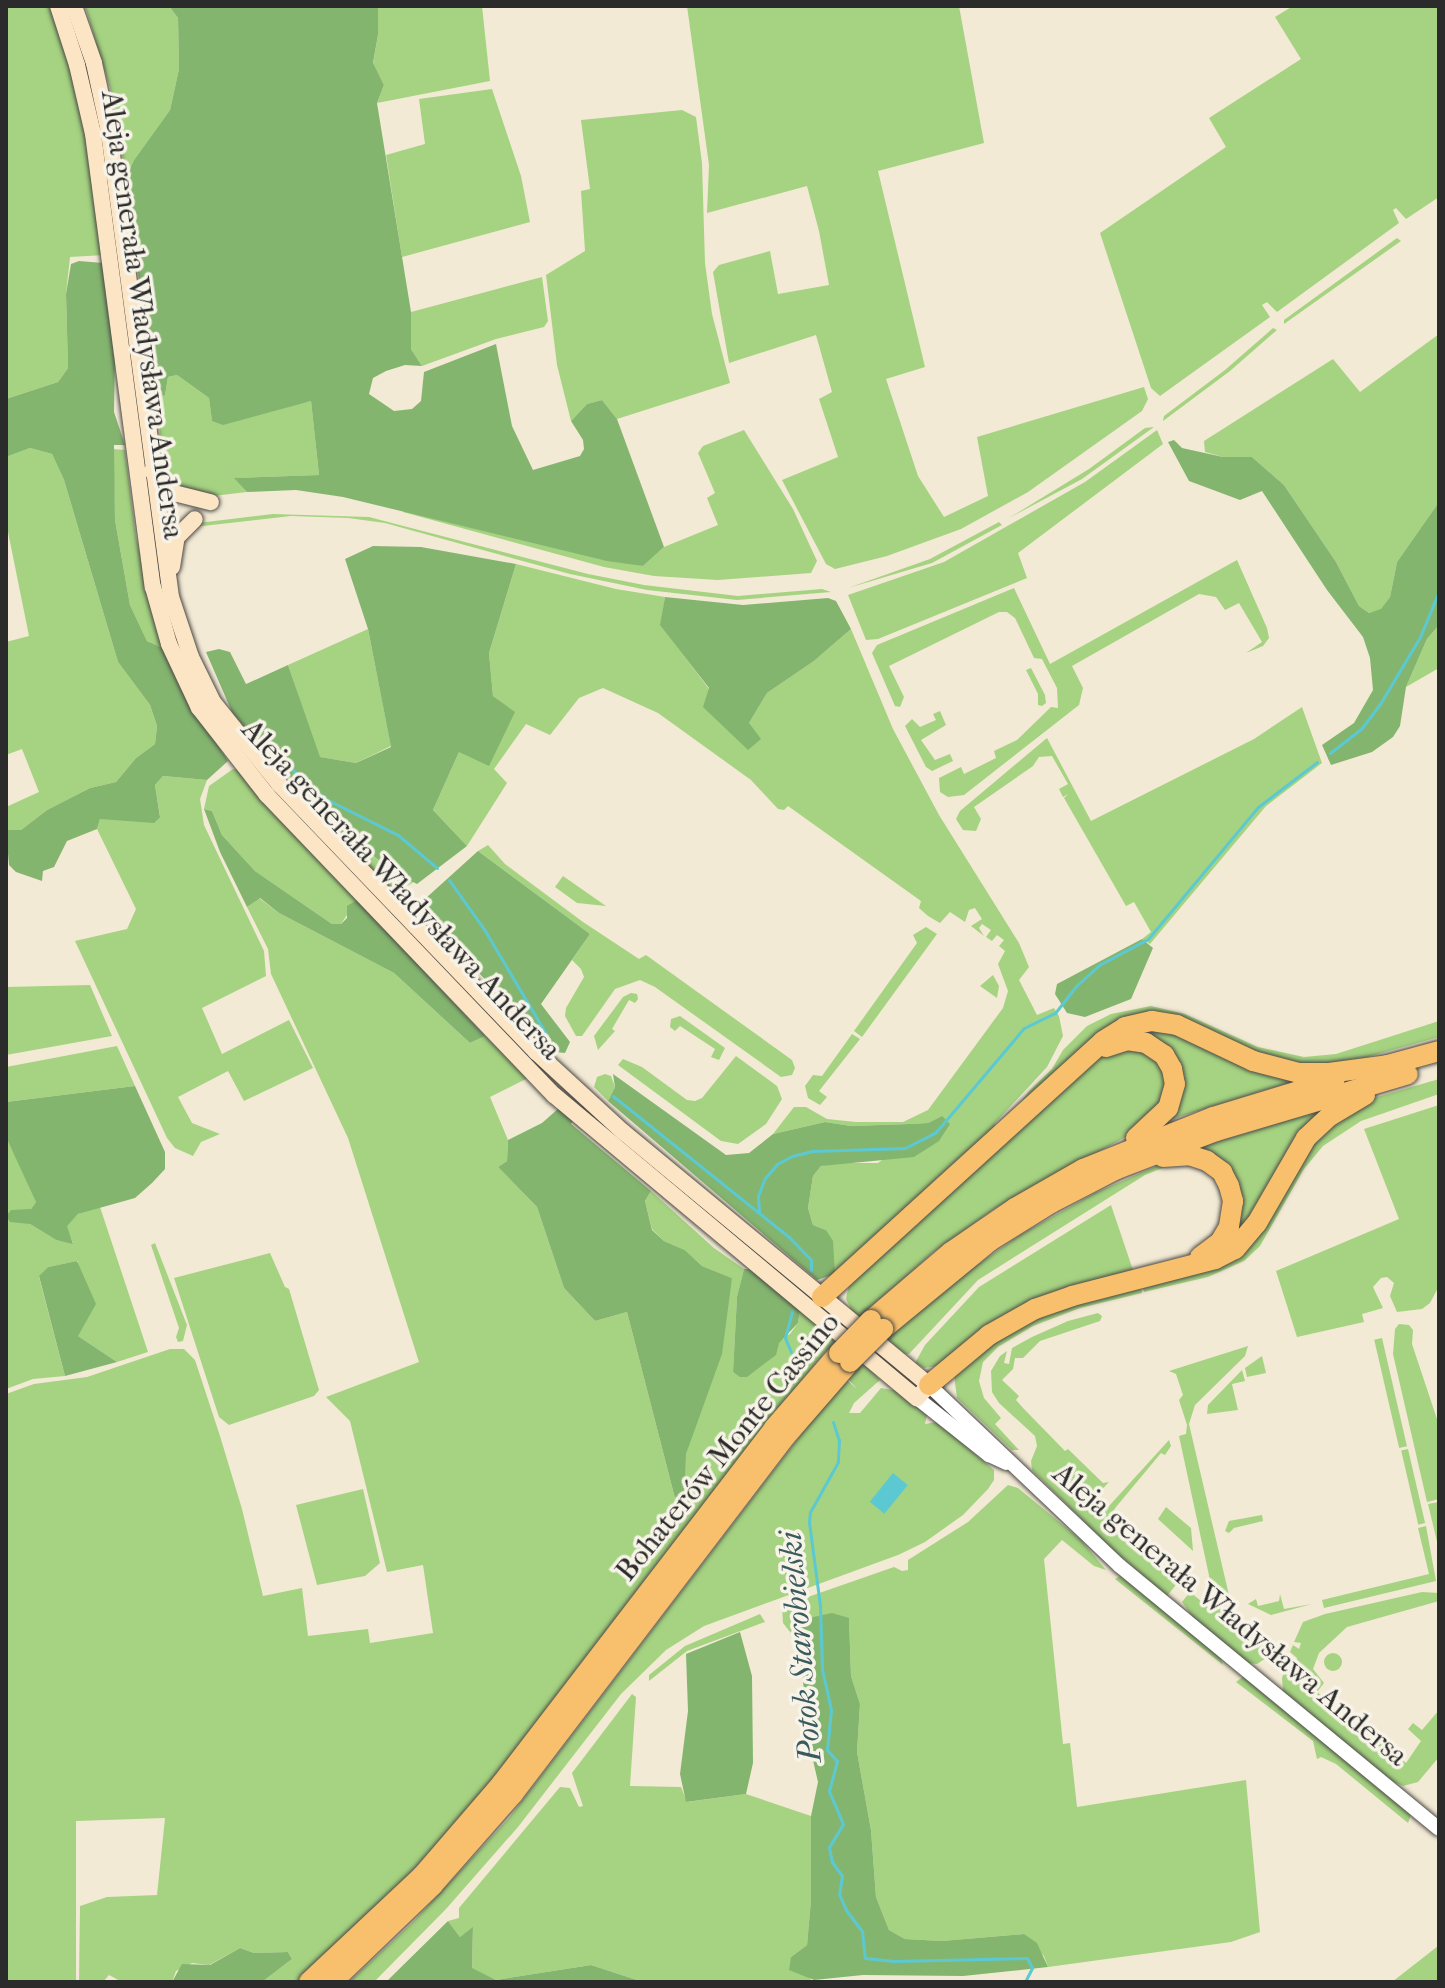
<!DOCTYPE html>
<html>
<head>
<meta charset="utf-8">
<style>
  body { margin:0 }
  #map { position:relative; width:1445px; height:1988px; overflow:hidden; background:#f3ead5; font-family:"IM FELL French Canon",serif }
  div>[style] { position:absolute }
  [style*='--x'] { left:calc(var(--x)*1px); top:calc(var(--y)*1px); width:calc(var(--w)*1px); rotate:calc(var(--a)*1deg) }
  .green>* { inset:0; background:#a5d381; transform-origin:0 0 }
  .round { border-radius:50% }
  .forest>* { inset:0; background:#84b56f }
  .water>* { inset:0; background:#5cc9d2; transform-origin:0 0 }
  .stream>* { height:3px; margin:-1.5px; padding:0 1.5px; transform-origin:1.5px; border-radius:1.5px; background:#5cc9d2 }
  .roads { filter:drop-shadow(0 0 2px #494844) drop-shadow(0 0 2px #494844) }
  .tertiary>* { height:14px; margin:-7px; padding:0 7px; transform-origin:7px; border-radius:7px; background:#fff }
  .secondary>* { height:16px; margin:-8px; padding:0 8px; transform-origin:8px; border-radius:8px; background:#fce5c4 }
  .motorway>* { height:20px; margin:-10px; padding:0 10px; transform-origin:10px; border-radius:10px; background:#f8bf6c }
  .bridges { filter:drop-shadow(0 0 2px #494844) drop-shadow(0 0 2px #494844) }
  .motorway-bridge>* { height:20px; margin:-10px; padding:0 10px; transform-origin:10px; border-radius:10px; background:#f8bf6c }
  span { translate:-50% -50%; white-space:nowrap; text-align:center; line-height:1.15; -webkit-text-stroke:7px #f7f3e8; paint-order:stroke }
  .street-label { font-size:30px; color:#2b2b2b }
  .water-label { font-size:32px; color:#3a5a5d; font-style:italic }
  .frame { position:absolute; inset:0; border:8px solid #2b2b2b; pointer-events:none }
</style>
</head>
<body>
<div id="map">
  <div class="green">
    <div style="clip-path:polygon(6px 6px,51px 6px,83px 115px,104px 255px,70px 257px,66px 294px,68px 368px,58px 382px,6px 399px)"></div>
    <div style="clip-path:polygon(85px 6px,169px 6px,178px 18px,179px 69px,170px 110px,134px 160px,126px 177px,114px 101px)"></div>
    <div style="clip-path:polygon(378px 6px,482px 6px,490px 81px,377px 103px,384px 85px,373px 64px,378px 35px)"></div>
    <div style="clip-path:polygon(687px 6px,959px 6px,984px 143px,878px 171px,925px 367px,886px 379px,918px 476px,944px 517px,988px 496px,977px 437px,1144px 387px,1148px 399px,1142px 411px,1028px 492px,961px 529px,887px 556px,835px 569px,826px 564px,782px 480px,838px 457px,819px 399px,832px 392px,816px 335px,729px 363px,713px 272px,719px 265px,770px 251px,778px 294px,829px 285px,819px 231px,807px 186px,707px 213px,709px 165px)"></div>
    <div style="clip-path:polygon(1293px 6px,1439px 6px,1439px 197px,1406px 219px,1396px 208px,1393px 210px,1399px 223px,1277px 312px,1267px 302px,1262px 305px,1270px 317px,1160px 396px,1151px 388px,1100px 233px,1226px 147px,1209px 118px,1301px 59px,1275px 17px)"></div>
    <div style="clip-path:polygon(492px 89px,521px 176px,530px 222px,402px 257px,386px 155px,425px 144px,419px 99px)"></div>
    <div style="clip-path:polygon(682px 110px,696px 117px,702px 163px,705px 263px,712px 314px,730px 383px,617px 419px,602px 400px,587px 404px,571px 421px,557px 365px,546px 275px,585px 251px,581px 191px,590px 189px,581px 120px)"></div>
    <div style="clip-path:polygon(1397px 238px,1401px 241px,1284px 324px,1284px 320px)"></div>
    <div style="clip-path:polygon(542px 277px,548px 321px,544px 327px,496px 339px,422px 366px,411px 349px,411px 312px)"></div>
    <div style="clip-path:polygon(1273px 328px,1277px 330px,1230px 371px,1163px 421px,1164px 416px,1225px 370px)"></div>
    <div style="clip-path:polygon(1439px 334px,1439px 502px,1397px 562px,1390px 597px,1381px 610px,1369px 613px,1359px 606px,1336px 562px,1284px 485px,1252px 457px,1223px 457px,1205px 452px,1204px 441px,1333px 359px,1360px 392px)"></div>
    <div style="clip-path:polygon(177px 375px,209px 398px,212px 420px,311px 401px,319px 475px,235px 478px,247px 492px,204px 497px,182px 488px,167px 474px,160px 442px,159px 399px,165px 395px,168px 377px)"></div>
    <div style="clip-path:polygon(1154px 427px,1082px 479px,1009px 518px,1089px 469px,1145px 428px)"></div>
    <div style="clip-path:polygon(744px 430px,793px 509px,817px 561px,811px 573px,718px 580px,654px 576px,604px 567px,403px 512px,406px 509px,643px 566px,664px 547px,718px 525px,707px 498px,715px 493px,698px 453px,703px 446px)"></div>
    <div style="clip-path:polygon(1157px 430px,1163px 444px,1018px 553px,1027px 578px,878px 639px,866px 640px,848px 595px,944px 562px,1085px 482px)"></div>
    <div style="clip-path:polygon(30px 448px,52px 454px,64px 480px,118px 662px,150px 705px,157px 726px,155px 744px,136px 758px,116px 782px,90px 788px,47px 810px,21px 830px,8px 832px,6px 807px,39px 792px,22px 749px,6px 755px,6px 642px,29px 636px,6px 522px,6px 457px)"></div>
    <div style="clip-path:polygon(113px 449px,125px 450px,136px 537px,163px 648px,147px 641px,130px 605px,115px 520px)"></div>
    <div style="clip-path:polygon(273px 514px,369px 517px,588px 574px,644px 585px,738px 596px,822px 589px,831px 592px,737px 600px,647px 590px,570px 574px,385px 523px,348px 518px,291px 516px,194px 527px,198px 523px)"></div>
    <div style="clip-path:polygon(999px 522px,1002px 525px,932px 563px,848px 588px,930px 559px)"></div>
    <div style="clip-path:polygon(1237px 560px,1267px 628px,1269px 638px,1263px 646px,1246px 653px,1262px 642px,1239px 603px,1225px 610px,1216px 597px,1199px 594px,1072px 666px,1083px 688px,1079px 705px,964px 795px,948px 797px,940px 792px,939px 778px,961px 767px,964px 774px,996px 758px,994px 751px,1017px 740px,1051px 707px,1058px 708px,1057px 688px,1042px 659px,1034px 658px,1015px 618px,1007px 612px,999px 612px,889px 666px,904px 697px,900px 707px,895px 706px,872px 653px,877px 645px,1014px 588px,1050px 664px)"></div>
    <div style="clip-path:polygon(516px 564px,616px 589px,665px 597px,661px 625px,709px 689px,749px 723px,767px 693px,814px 661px,851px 629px,893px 729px,939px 815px,1019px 943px,1029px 967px,1019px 980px,1037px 1015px,1054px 1008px,1059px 1016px,1063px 1036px,1047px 1067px,995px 1123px,993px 1133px,835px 1274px,826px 1230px,813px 1225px,808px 1208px,813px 1176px,821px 1166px,835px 1163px,878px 1163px,942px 1116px,928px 1123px,909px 1124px,851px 1126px,825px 1122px,773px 1134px,794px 1107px,806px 1107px,827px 1119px,856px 1122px,903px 1122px,928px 1110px,1003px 1008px,1008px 991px,998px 964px,1005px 951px,999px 946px,1004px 940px,997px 935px,992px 941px,986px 937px,991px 930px,982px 924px,979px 928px,984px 936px,971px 926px,982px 919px,975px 908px,969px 910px,965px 922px,950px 912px,940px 923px,928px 916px,919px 908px,921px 901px,788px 806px,784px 810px,778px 809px,751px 780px,658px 713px,603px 688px,579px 698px,550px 735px,526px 724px,494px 769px,507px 783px,467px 846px,433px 810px,459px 752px,514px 712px,493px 696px,489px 653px)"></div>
    <div style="clip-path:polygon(1439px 625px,1439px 668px,1406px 687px,1427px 639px)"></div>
    <div style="clip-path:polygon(368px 629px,391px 746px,356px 763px,319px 757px,288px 665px)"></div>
    <div style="clip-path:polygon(1031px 668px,1045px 695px,1046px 703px,1042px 706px,1038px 705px,1038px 694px,1026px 670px)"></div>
    <div style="clip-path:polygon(1302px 707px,1322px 763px,1266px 806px,1150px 944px,1142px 939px,1151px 932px,1134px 902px,1126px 906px,1064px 798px,1068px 794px,1063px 797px,1059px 789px,1068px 784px,1052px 756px,1039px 757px,1033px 766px,974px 807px,981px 819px,976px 831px,963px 830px,956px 819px,960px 811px,1047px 738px,1091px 821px,1254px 739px)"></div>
    <div style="clip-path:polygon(940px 711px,946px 725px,921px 740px,935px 760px,950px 754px,953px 761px,932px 771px,926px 767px,905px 726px,912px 719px,920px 727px,936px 720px,933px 714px)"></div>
    <div style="clip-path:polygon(233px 769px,238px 770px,357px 900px,341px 924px,332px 924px,255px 871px,222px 835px,212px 811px,204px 809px,209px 786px)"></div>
    <div style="clip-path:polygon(163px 776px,207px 780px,200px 799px,204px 825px,264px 951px,266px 976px,202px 1008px,222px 1054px,289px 1020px,313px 1068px,244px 1101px,228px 1071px,178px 1097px,192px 1123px,220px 1134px,201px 1142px,193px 1156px,175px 1148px,167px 1138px,75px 941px,127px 929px,136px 909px,97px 829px,100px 819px,160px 816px,155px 785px)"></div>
    <div style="clip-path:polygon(354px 840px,390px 870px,414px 882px,399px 890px,388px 886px,348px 843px)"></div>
    <div style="clip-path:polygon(488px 845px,505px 864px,583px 922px,639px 959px,646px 955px,792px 1060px,795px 1068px,792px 1075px,781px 1077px,655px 987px,640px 980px,615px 989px,582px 1036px,576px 1036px,565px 1016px,566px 1008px,584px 977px,581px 969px,572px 960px,590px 934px,478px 851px)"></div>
    <div style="clip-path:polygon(563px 876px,606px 906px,577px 903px,555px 887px)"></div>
    <div style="clip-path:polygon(259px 898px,279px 913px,394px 973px,470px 1043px,485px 1036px,528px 1078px,490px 1097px,508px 1140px,507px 1161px,498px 1167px,537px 1207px,564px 1288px,595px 1321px,627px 1312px,677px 1506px,685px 1497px,686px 1454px,732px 1278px,702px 1266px,685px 1250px,664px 1241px,652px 1229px,645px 1201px,651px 1191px,714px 1248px,744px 1269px,737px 1298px,733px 1373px,790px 1334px,798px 1323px,800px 1311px,835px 1340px,752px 1441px,521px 1745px,450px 1830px,374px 1912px,297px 1982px,262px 1982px,292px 1959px,288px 1952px,254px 1953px,240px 1948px,209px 1965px,192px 1963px,176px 1971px,172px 1982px,122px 1982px,109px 1975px,103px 1982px,79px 1982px,80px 1906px,107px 1897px,157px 1895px,165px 1818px,76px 1821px,76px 1982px,6px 1982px,6px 1394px,34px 1384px,87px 1377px,170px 1349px,184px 1349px,195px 1360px,220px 1436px,242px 1509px,263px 1596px,302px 1588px,308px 1636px,368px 1629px,370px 1643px,433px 1633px,423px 1565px,387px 1572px,350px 1421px,326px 1397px,419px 1362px,348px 1138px,271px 974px,268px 949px,247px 907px)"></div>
    <div style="clip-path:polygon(926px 927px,937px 934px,862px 1037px,854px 1031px,917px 943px,913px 935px)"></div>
    <div style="clip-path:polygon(993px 975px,999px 986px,997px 998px,980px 986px)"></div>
    <div style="clip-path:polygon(90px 985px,112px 1036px,6px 1055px,6px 987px)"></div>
    <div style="clip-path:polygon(631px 993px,637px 994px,638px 999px,635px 1003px,629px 1000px,612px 1029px,615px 1031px,598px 1050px,594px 1036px,623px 997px)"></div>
    <div style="clip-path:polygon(1151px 1006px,1185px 1014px,1258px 1047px,1304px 1057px,1336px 1054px,1439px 1021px,1439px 1037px,1335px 1066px,1299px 1067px,1156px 1016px,1016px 1109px,1030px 1090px,1052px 1069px,1063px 1050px,1087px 1026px,1111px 1014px)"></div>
    <div style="clip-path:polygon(680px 1016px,725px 1048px,719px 1060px,711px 1057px,715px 1049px,680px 1026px,675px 1031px,670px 1027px,671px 1019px)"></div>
    <div style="clip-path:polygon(1157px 1027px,1298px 1080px,1172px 1119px,1182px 1095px,1141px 1035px)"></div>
    <div style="clip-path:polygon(852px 1034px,860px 1039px,819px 1091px,827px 1097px,820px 1105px,808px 1098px,805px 1086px,813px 1075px,822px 1076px)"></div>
    <div style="clip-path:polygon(117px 1046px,135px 1086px,6px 1102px,6px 1067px)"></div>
    <div style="clip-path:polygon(1130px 1046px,1157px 1057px,1169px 1091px,1140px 1129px,994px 1209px,932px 1253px,859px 1319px,853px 1313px,846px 1299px,849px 1284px,1078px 1074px,1104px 1054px)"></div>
    <div style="clip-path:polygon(736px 1056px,777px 1086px,782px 1099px,766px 1124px,738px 1144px,721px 1141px,618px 1065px,623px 1059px,642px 1067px,687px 1100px,695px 1101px,702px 1098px)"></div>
    <div style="clip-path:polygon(605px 1074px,611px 1076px,615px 1087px,608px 1101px,594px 1087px,597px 1077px)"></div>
    <div style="clip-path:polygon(1439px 1079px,1439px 1094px,1361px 1121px,1323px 1146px,1304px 1169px,1260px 1246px,1244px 1261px,1208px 1277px,1144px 1292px,1142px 1285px,1217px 1265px,1315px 1136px,1374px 1098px)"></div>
    <div style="clip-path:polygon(1439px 1105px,1439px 1286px,1430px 1303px,1422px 1309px,1397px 1312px,1390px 1296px,1394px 1283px,1387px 1277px,1381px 1278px,1373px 1287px,1383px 1308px,1362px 1314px,1364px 1322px,1297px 1337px,1276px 1271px,1399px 1219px,1364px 1129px)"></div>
    <div style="clip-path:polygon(1332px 1106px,1273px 1181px,1234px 1241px,1239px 1215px,1197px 1148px)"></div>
    <div style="clip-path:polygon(6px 1137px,34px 1194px,36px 1202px,31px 1209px,30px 1224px,56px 1240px,73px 1243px,66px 1226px,78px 1214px,100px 1207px,148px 1352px,117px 1362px,78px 1336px,78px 1261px,48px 1267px,39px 1277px,65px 1376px,33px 1379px,6px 1389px)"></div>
    <div style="clip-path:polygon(1166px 1162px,1173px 1164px,1145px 1175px,978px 1280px,909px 1354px,905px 1354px,887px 1339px,943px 1289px,1020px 1235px,1095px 1193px)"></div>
    <div style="clip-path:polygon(1111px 1205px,1134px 1273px,937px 1366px,924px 1368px,915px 1363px,925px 1345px,979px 1287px)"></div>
    <div style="clip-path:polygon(155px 1243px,187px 1325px,183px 1341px,178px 1342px,176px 1337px,179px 1328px,151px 1245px)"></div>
    <div style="clip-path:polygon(270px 1253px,285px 1287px,289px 1289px,319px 1390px,314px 1396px,229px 1425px,219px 1417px,174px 1278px)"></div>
    <div style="clip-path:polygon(1141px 1286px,1142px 1293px,1080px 1308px,1033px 1326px,998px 1347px,983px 1362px,979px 1381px,984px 1398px,1001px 1418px,995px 1424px,1019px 1450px,1012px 1450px,957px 1398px,954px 1375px,977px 1351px,1053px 1309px)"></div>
    <div style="clip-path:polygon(1098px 1313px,1102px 1316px,1100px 1321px,1040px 1341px,1023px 1358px,1015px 1358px,1013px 1369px,1002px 1380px,1019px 1396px,1016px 1400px,1024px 1409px,1065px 1451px,1068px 1449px,1103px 1483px,1109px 1482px,1093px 1499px,1100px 1508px,1109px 1506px,1169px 1440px,1171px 1446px,1165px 1455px,1161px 1453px,1116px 1507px,1108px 1519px,1111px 1521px,1103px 1527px,1113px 1527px,1116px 1531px,1119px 1528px,1177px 1578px,1183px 1576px,1167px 1596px,1111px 1548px,1032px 1470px,1031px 1461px,1037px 1446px,1035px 1436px,999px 1403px,992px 1392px,991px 1371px,1000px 1356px,1007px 1351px,1004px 1363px,1009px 1364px,1012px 1348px,1032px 1337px,1068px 1321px)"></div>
    <div style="clip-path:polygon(1399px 1324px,1409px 1325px,1413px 1330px,1412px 1344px,1439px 1425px,1439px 1499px,1427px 1502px,1393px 1354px,1395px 1329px)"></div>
    <div style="left:1382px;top:1338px;width:111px;height:8px;rotate:77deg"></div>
    <div style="clip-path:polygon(1248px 1346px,1245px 1356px,1195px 1405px,1189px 1424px,1232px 1608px,1245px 1626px,1270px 1642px,1269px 1656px,1257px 1664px,1248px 1663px,1194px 1619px,1182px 1602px,1190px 1592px,1213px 1611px,1216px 1608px,1179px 1436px,1186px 1434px,1187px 1425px,1179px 1400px,1183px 1395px,1176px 1374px,1169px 1371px)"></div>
    <div style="clip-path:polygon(1262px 1356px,1266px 1373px,1247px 1377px,1245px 1368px)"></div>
    <div style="clip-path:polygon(863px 1363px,880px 1380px,854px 1403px,849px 1413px,860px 1413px,881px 1388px,898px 1391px,927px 1415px,925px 1424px,937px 1422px,994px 1470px,994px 1480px,988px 1489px,963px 1515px,925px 1542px,898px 1555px,704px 1626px,666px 1650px,621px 1694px,518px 1827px,446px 1909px,374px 1982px,349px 1982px,413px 1922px,509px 1818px,812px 1420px,847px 1380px,857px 1389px,848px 1379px)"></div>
    <div style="clip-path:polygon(1242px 1370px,1245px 1381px,1232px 1384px,1238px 1410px,1207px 1414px,1208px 1405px)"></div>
    <div style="left:1408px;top:1449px;width:76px;height:7px;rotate:77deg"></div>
    <div style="clip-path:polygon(1008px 1485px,1018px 1488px,1081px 1540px,1106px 1570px,1094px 1566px,1062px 1540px,1044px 1559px,1063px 1744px,1070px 1743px,1077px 1807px,1246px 1780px,1260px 1932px,1231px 1942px,1048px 1967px,1044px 1956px,1024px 1934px,942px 1941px,905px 1939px,889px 1930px,876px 1897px,871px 1830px,857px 1752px,860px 1704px,851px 1676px,849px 1618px,809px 1618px,794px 1637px,783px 1623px,782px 1606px,894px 1567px,902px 1571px,908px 1570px,908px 1560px,968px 1522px)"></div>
    <div style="clip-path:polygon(363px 1489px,380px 1563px,365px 1576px,317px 1585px,296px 1505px)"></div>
    <div style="clip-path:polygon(1439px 1502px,1439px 1550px,1428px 1504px)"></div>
    <div style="clip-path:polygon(1166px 1507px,1191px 1528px,1193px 1551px,1158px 1519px)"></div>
    <div style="clip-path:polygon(1262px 1515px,1263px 1521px,1234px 1528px,1229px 1533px,1225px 1531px,1229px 1521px)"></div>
    <div style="clip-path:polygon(1426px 1526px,1436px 1581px,1324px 1608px,1322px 1600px,1429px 1574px,1418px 1528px)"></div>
    <div style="clip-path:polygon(1120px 1576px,1220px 1655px,1223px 1665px,1115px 1579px)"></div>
    <div style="clip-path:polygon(1422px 1592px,1439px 1593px,1439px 1601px,1347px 1627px,1319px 1653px,1313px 1669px,1324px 1683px,1317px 1692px,1406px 1763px,1421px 1741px,1408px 1729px,1413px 1723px,1422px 1730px,1439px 1710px,1439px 1757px,1418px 1782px,1403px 1786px,1392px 1781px,1283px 1691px,1282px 1678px,1287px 1664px,1295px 1666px,1297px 1658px,1290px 1652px,1293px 1645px,1299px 1649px,1301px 1643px,1294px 1642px,1303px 1622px,1325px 1614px)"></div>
    <div style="clip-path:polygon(1280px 1594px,1284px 1609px,1312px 1604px,1271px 1615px,1248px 1604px,1256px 1599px,1258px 1606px,1279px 1601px)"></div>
    <div style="clip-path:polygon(760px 1614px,765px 1622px,687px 1651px,649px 1681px,649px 1675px,685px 1646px)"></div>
    <div class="round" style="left:1324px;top:1653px;width:18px;height:18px"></div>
    <div style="clip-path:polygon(1244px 1676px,1411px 1815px,1408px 1823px,1336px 1764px,1321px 1757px,1317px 1759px,1313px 1741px,1236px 1682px)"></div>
    <div style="clip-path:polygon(632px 1694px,636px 1697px,630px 1786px,681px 1787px,687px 1802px,746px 1794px,811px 1816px,811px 1900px,807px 1945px,791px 1957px,813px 1982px,643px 1982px,591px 1965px,496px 1980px,472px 1969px,473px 1928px,460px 1937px,448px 1921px,459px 1918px,459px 1908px,560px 1787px,570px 1788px,579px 1807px,583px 1806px,572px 1773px)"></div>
    <div style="clip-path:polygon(1439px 1945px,1439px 1982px,1392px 1982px,1438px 1946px)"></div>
  </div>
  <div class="forest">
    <div style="clip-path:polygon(169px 6px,378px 6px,378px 35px,373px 63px,384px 85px,377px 103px,411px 312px,411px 349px,422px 366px,405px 365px,386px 371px,373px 378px,369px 394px,394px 411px,412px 409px,421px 401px,424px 372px,496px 344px,512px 426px,533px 470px,580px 456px,584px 449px,583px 440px,571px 421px,587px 404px,602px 400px,617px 419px,664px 547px,643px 566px,607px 561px,343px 497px,296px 490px,247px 492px,234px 478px,319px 475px,311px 401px,223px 425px,212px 421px,209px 398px,177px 375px,168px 377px,165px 395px,159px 399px,151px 375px,126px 177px,134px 160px,170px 110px,179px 69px,178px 18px)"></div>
    <div style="clip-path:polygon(79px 261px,103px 263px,115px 353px,114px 412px,125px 445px,114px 445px,115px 520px,130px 605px,147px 641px,163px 648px,178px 682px,228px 761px,207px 780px,163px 776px,155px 785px,160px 817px,154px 823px,100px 819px,97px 829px,67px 841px,54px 867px,43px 871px,42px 881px,16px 872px,9px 865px,6px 830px,21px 830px,47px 810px,90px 788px,116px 782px,136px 758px,155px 744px,157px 726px,150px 705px,118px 662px,64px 480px,52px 454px,30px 448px,6px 457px,6px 399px,58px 382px,68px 368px,66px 294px,71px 264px)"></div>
    <div style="clip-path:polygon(1174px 440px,1182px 448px,1223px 457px,1252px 457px,1284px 485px,1336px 562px,1359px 606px,1369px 613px,1381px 609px,1390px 597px,1397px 562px,1439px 502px,1439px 625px,1427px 639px,1406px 687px,1400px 726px,1393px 737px,1372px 752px,1331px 765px,1322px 745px,1354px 723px,1373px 690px,1370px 658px,1363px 637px,1327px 590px,1262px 491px,1240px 500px,1189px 481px,1168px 442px)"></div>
    <div style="clip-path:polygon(373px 546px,421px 547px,516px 564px,489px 653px,493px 696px,515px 712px,489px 766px,459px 752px,433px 810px,467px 846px,417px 884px,390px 870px,355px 840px,348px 843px,285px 776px,232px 712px,206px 652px,219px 649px,230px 652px,246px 684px,288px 665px,320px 757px,356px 763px,391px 747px,368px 629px,345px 559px)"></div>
    <div style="clip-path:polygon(665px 597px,743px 605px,828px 598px,836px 601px,851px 629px,814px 661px,767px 693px,749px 723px,761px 739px,748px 750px,703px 707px,709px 688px,660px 625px)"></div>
    <div style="clip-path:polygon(204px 809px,212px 811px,222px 835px,255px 871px,332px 924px,341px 924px,347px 918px,347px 906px,357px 900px,485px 1036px,470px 1043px,394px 973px,279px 913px,260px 898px,247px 907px,220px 852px)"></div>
    <div style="clip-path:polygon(478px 851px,590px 934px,541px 1004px,570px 1042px,565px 1053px,555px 1052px,425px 917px,426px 898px)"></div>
    <div style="clip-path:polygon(1142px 939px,1153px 948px,1131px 999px,1085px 1017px,1067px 1013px,1055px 994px,1057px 984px)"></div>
    <div style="clip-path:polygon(613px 1074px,726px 1155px,749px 1153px,773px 1134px,825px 1122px,851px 1126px,909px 1124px,928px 1123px,942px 1116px,950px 1124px,939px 1141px,914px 1157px,821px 1166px,813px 1176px,808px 1208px,813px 1225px,826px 1230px,833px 1241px,835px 1274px,817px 1280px,608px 1101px,615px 1087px)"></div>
    <div style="clip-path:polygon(135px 1086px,165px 1152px,165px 1169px,152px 1183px,135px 1198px,78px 1214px,67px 1226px,73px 1244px,56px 1240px,30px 1224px,10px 1222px,6px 1216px,11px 1210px,31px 1209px,36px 1202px,6px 1137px,6px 1102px)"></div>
    <div style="clip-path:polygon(559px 1108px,573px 1121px,571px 1124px,651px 1191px,645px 1201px,652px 1230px,664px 1241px,685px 1250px,702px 1266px,732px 1278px,722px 1354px,686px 1454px,685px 1497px,677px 1506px,627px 1312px,595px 1321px,564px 1288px,537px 1207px,498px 1167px,507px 1161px,508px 1140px,542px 1123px)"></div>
    <div style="clip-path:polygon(77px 1261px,96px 1304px,78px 1336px,117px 1362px,65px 1376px,39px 1276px,48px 1267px)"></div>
    <div style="clip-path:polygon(744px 1269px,749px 1269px,800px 1311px,798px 1323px,779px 1343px,776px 1355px,747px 1377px,740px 1377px,733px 1372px,737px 1297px)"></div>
    <div style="clip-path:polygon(832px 1613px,849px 1618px,851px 1676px,860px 1704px,857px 1752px,871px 1830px,876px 1897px,889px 1930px,905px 1939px,942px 1941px,1024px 1934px,1037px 1943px,1048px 1967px,963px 1976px,863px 1975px,814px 1980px,789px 1970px,791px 1957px,807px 1945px,811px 1900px,811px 1816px,818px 1782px,806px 1730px,803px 1679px,795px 1656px,794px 1637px,809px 1618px)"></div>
    <div style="clip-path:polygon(740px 1632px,752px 1676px,753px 1763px,746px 1794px,686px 1802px,680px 1774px,688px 1711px,686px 1654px)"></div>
    <div style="clip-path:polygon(448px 1921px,460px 1937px,473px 1927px,472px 1968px,496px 1980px,591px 1965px,643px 1982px,386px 1982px)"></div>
    <div style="clip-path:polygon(240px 1948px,254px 1953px,288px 1952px,292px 1959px,262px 1982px,172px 1982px,182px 1964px,210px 1965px)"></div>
  </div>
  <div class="water">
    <div style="left:893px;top:1473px;width:19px;height:37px;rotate:39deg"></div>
  </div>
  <div class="stream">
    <div style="--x:264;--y:744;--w:81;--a:42"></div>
    <div style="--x:324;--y:798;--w:83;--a:26.6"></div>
    <div style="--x:398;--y:835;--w:51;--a:40.2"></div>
    <div style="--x:1330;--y:753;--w:39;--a:-38"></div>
    <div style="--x:1361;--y:729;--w:31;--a:-53"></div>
    <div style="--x:1380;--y:704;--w:78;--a:-59.2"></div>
    <div style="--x:1420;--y:637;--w:50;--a:-67.6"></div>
    <div style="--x:449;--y:880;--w:60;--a:54.5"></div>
    <div style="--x:484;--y:929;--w:120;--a:59.4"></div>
    <div style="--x:613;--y:1096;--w:226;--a:38.7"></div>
    <div style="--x:789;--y:1237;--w:32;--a:46"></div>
    <div style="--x:811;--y:1260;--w:10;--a:90"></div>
    <div style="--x:759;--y:1211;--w:15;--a:-94"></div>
    <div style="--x:758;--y:1196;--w:19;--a:-69"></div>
    <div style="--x:765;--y:1178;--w:18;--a:-49"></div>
    <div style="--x:777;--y:1164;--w:17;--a:-28"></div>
    <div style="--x:792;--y:1156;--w:21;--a:-14"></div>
    <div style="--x:812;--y:1151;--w:93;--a:-1.8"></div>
    <div style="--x:905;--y:1148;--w:35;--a:-27"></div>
    <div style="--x:936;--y:1132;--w:136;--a:-49.8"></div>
    <div style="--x:1024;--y:1028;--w:34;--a:-26"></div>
    <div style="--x:1055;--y:1013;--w:34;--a:-52"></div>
    <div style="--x:1076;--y:986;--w:31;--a:-42"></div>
    <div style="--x:1099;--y:965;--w:55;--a:-28"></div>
    <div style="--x:1148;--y:939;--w:172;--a:-50.2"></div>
    <div style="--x:1258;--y:807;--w:74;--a:-37.3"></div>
    <div style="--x:791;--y:1352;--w:15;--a:-113"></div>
    <div style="--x:785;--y:1338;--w:28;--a:-75"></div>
    <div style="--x:833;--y:1422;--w:19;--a:72"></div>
    <div style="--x:839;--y:1440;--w:22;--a:93"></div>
    <div style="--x:838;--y:1462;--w:57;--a:119.2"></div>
    <div style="--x:810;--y:1512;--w:10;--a:96"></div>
    <div style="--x:809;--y:1522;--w:84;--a:82.5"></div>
    <div style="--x:820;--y:1605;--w:64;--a:88.2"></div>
    <div style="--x:822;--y:1669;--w:42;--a:77.6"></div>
    <div style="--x:831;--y:1710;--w:40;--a:95.7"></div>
    <div style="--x:827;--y:1750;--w:15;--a:48"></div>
    <div style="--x:837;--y:1761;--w:31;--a:105"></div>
    <div style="--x:829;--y:1791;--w:36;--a:67"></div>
    <div style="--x:843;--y:1824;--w:27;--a:121"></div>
    <div style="--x:829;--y:1847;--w:15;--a:79"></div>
    <div style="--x:832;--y:1862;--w:17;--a:54"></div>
    <div style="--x:842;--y:1876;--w:18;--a:99"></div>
    <div style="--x:839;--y:1894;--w:17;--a:66"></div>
    <div style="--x:846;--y:1910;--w:26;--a:53"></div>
    <div style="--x:862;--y:1931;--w:27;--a:84"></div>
    <div style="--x:865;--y:1958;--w:29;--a:6"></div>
    <div style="--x:894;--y:1961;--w:133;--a:-1.3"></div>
    <div style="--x:1027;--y:1958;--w:11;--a:63"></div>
    <div style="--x:1032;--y:1968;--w:16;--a:117"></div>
  </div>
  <div class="roads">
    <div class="tertiary">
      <div style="--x:929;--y:1385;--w:263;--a:43.5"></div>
      <div style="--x:1120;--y:1566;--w:413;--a:39.5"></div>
      <div style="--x:917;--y:1398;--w:92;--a:38.4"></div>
      <div style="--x:989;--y:1455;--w:19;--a:25"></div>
    </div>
    <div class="secondary">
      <div style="--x:58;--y:6;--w:62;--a:72.1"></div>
      <div style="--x:77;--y:65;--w:71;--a:76.9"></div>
      <div style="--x:93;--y:134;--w:457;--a:82.5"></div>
      <div style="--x:153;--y:587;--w:59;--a:74.3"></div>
      <div style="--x:169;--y:644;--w:71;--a:64.9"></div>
      <div style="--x:199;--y:708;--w:110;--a:52"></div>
      <div style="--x:267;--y:795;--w:415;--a:46.3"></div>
      <div style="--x:554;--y:1095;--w:473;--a:39.9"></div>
      <div style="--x:917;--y:1398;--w:18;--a:-47"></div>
      <div style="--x:929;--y:1385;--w:397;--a:-140.4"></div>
      <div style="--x:623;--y:1132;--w:118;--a:-137.4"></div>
      <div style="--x:536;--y:1052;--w:371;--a:-133.8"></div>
      <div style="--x:279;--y:784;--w:105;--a:-128.8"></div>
      <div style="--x:213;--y:702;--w:50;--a:-116.1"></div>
      <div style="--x:191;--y:657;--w:63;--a:-108.4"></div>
      <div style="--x:171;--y:597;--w:469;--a:-97.6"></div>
      <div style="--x:109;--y:132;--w:71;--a:-102.3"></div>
      <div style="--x:94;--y:63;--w:60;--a:-109.3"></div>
      <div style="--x:152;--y:471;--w:31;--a:45"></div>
      <div style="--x:174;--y:493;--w:38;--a:14"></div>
      <div style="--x:172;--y:567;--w:30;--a:-81"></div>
      <div style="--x:177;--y:537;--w:25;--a:-45"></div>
    </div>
    <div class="motorway">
      <div style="--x:1106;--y:1047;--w:22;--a:-18"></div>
      <div style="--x:1127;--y:1040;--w:19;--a:9"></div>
      <div style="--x:1146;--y:1043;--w:22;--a:34"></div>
      <div style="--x:1164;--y:1055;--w:16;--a:60"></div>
      <div style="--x:1172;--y:1069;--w:15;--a:79"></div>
      <div style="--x:1175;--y:1084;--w:25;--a:106"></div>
      <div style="--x:1168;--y:1108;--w:44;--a:136.8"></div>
      <div style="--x:1377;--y:1068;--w:64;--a:-15.3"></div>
      <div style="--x:1163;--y:1157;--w:26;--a:-4"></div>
      <div style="--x:1189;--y:1155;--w:19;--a:18"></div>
      <div style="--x:1207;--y:1161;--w:19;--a:36"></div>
      <div style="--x:1222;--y:1172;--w:16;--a:63"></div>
      <div style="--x:1229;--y:1186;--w:16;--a:75"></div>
      <div style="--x:1233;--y:1201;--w:26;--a:99"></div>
      <div style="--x:1229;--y:1227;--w:17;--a:121"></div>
      <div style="--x:1220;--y:1242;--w:25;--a:143"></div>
      <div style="--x:822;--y:1297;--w:380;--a:-42.3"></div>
      <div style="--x:1103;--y:1041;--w:26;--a:-32"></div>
      <div style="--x:1125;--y:1027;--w:28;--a:-13"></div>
      <div style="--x:1152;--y:1021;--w:25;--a:9"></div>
      <div style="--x:1177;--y:1025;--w:84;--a:25.3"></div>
      <div style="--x:1253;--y:1061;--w:48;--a:14.6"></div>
      <div style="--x:1299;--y:1073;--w:30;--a:0"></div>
      <div style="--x:1329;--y:1073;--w:61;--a:-7.6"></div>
      <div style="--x:871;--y:1320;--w:105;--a:-40.4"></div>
      <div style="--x:951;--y:1252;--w:78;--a:-34.5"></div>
      <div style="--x:1015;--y:1208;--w:78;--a:-29.8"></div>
      <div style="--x:1083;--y:1169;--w:140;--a:-21.8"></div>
      <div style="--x:1213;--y:1117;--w:127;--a:-16.9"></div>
      <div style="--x:883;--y:1329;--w:139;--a:-39.4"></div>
      <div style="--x:990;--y:1241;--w:72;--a:-31.9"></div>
      <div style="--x:1051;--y:1203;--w:74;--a:-27.3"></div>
      <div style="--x:1117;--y:1169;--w:106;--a:-21"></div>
      <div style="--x:1216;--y:1131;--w:200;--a:-16.5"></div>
      <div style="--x:929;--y:1385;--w:78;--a:-39.8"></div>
      <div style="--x:989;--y:1335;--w:53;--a:-29.5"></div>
      <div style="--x:1035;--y:1309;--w:39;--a:-19"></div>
      <div style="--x:1072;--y:1296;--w:148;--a:-14.5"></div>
      <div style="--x:1215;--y:1259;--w:22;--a:-27"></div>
      <div style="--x:1235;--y:1249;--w:34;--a:-50"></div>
      <div style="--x:1257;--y:1223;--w:98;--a:-60"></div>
      <div style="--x:1306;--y:1138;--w:33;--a:-43"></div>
      <div style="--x:1330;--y:1116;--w:41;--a:-31"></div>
      <div style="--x:309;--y:1982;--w:155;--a:-43.2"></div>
      <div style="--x:422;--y:1876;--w:123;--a:-49.3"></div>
      <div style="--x:502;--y:1783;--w:447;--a:-52.5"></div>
      <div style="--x:774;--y:1428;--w:99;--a:-49.1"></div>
      <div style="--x:332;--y:1982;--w:140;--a:-43.8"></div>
      <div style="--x:433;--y:1885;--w:121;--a:-48.7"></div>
      <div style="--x:513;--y:1794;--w:450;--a:-52.7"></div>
      <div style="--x:786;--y:1436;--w:98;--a:-49.1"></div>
    </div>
  </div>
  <div class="bridges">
    <div class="motorway-bridge">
      <div style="--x:839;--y:1353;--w:46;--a:-45.9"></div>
      <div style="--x:850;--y:1362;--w:47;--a:-45"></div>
    </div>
  </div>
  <div class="street-label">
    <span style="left:142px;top:315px;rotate:82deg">Aleja generała Władysława Andersa</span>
    <span style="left:401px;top:890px;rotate:47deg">Aleja generała Władysława Andersa</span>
    <span style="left:728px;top:1447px;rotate:-51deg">Bohaterów Monte Cassino</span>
    <span style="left:1230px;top:1615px;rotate:40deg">Aleja generała Władysława Andersa</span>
  </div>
  <div class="water-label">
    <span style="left:801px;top:1647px;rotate:-95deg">Potok Starobielski</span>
  </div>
  <div class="frame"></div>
</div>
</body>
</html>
